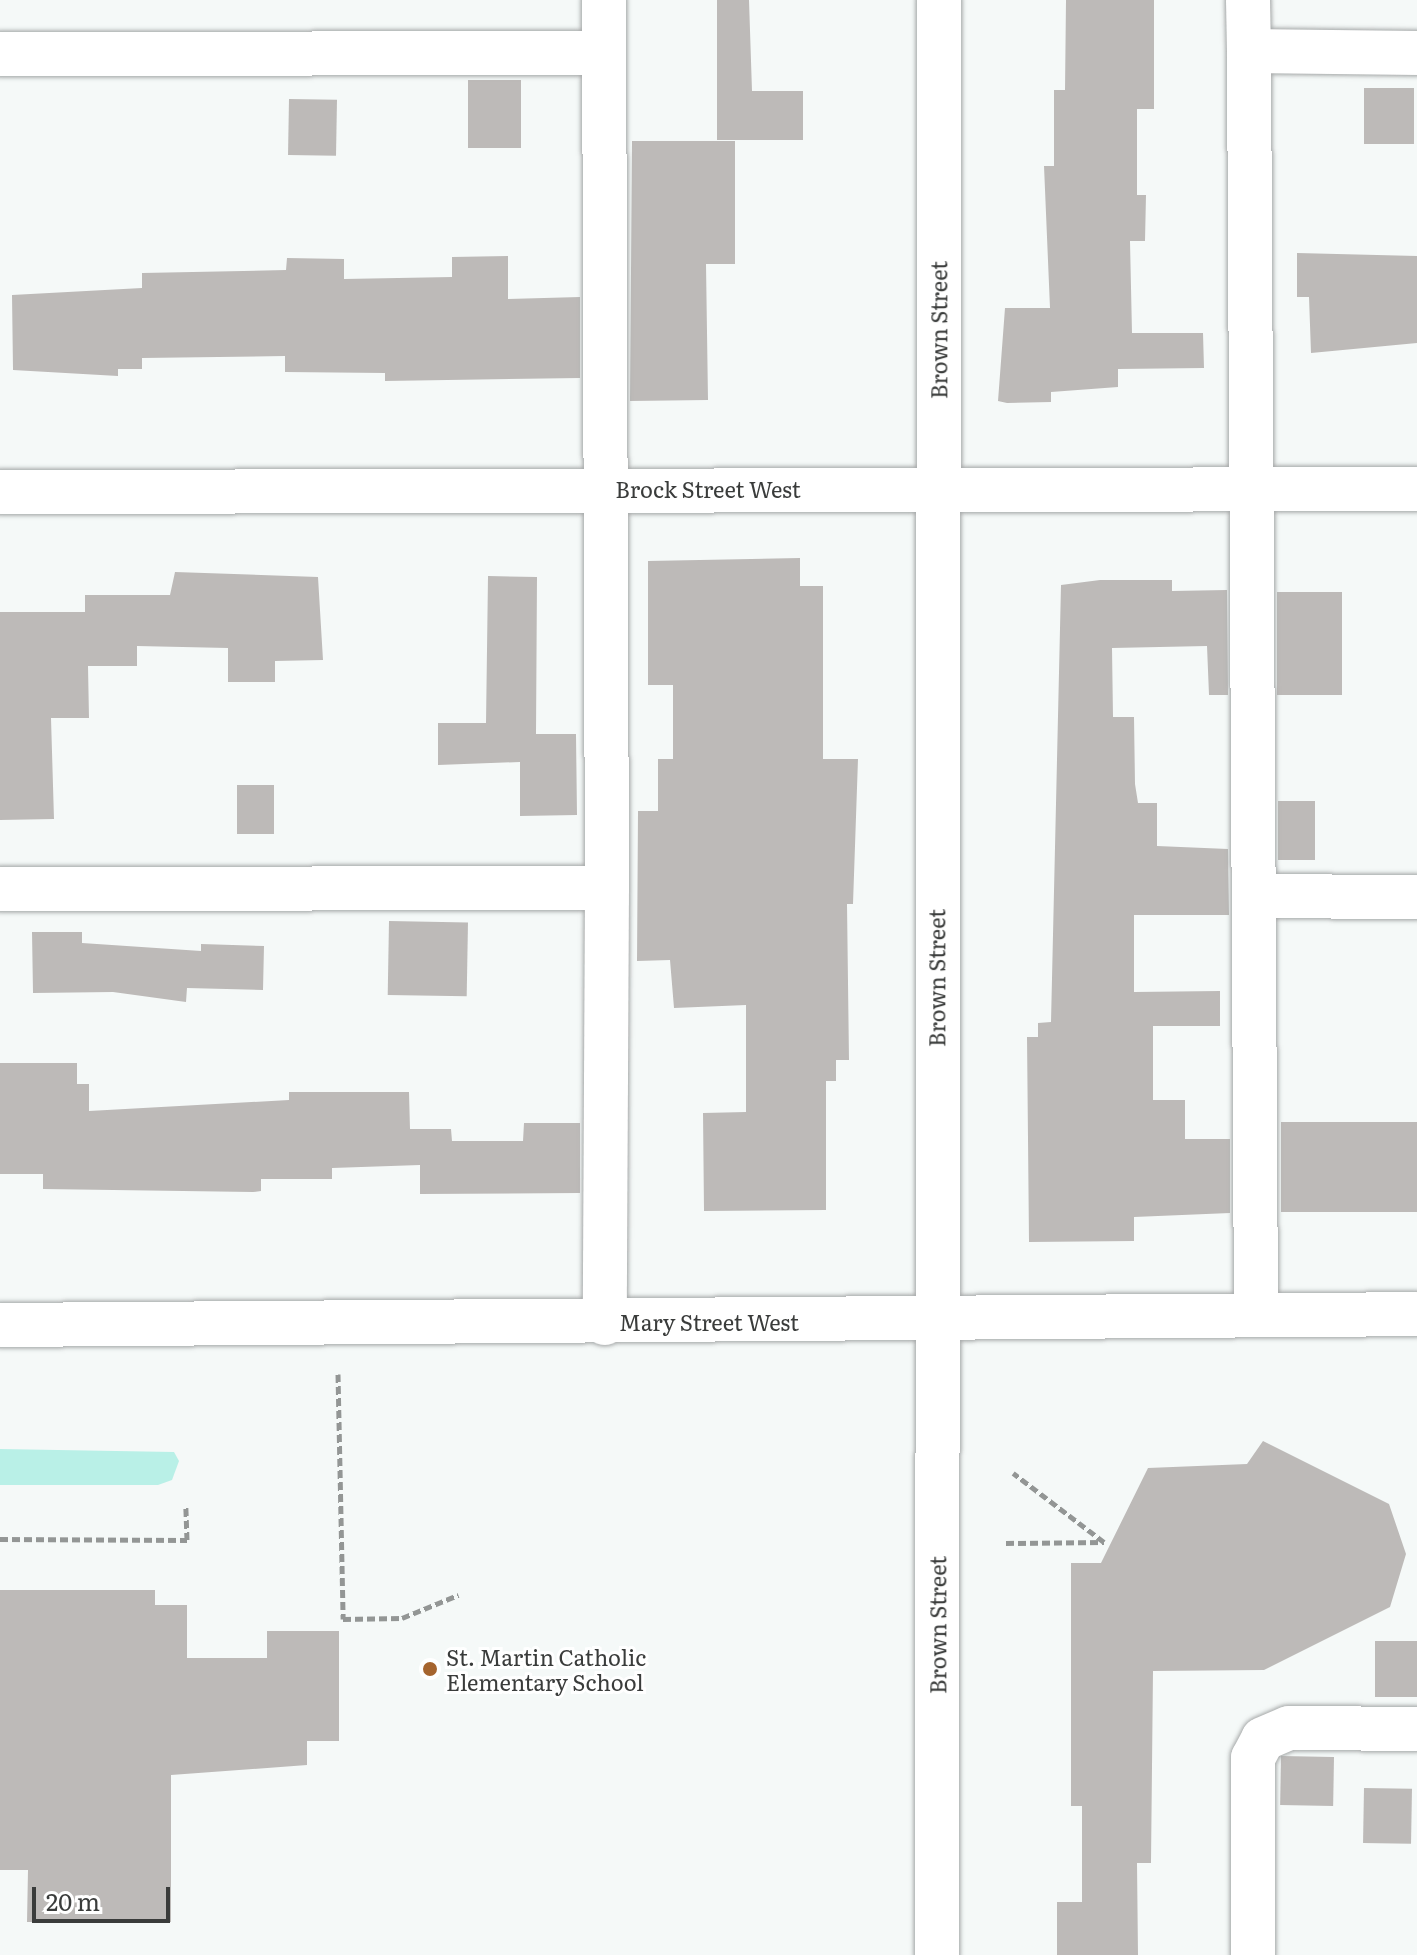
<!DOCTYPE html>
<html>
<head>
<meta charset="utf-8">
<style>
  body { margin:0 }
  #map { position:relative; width:1417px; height:1955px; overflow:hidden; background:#f5f9f8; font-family:Literata,serif }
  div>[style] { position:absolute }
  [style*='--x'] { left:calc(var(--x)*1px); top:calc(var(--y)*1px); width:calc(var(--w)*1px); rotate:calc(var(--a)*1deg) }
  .green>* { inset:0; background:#b9f0e7 }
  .building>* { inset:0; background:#bdbab8; transform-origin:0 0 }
  .path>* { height:5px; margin-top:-2.5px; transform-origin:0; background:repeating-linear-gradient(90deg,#939695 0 8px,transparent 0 12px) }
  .roads { filter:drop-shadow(0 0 2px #a6a9a9) drop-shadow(0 0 2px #a6a9a9) }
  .minor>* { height:44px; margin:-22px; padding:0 22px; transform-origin:22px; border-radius:22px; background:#fff }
  .dots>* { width:22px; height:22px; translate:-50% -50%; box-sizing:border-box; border:4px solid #fff; border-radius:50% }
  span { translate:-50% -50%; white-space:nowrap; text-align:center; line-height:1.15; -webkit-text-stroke:6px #fff; paint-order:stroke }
  .street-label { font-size:22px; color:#3a3c3b }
  .poi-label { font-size:22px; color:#3a3c3b }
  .left { translate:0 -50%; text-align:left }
  .scale { position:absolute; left:32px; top:1887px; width:138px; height:36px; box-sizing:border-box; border:4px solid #3a3c3b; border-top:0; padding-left:10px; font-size:24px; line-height:28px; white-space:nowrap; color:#3a3c3b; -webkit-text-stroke:6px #fff; paint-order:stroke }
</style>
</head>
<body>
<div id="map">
  <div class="green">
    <div style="clip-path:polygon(0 1449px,174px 1452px,179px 1461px,172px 1480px,158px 1485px,0 1485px)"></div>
  </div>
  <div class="building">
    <div style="clip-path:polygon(717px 0,749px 0,752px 91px,803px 91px,803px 140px,717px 140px)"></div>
    <div style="clip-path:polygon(1066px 0,1154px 0,1154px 109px,1137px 109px,1137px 195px,1146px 195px,1145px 241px,1130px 241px,1132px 333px,1203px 333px,1204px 368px,1118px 369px,1118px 387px,1051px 392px,1051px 402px,1007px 403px,998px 401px,1005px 308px,1050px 308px,1044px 166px,1054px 166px,1054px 90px,1065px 90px)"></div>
    <div style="left:468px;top:80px;width:53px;height:68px"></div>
    <div style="left:1364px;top:88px;width:50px;height:56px"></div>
    <div style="left:289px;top:99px;width:48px;height:56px;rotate:1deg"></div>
    <div style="clip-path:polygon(632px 141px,735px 141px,735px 264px,706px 264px,708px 400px,630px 401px)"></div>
    <div style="clip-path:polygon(1297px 253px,1417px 256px,1417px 343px,1311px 353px,1309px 297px,1297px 297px)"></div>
    <div style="clip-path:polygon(508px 256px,508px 299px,580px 297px,580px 378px,385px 381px,385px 373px,285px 372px,285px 356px,142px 358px,142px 369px,118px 369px,118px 376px,13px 370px,12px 295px,142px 288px,142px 273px,286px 270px,287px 258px,344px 259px,344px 279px,452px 277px,452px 257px)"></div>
    <div style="clip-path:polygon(800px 558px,800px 586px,823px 586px,823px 759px,858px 759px,853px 904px,847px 904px,849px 1060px,836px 1060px,836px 1081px,826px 1081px,826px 1210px,704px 1211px,703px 1113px,746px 1112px,746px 1005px,674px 1008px,670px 960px,637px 961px,638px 811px,658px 811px,658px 759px,673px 759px,673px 685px,648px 685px,648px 561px)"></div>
    <div style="clip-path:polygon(175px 572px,318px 577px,323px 660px,275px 661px,275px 682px,228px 682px,228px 648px,137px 646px,137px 666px,88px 666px,89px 718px,51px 718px,54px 819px,0 820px,0 612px,85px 612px,85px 595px,170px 595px)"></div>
    <div style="clip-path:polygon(488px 576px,537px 577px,536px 734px,576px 734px,577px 815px,520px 816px,520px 762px,438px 765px,438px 723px,486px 723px)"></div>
    <div style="clip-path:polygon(1100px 580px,1172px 580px,1172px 591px,1227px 590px,1228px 695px,1209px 695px,1207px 646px,1112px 648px,1113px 717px,1134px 717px,1135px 784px,1138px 803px,1157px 803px,1157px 846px,1228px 849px,1229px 915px,1134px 915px,1134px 992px,1220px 991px,1220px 1026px,1153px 1026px,1153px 1100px,1185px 1100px,1185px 1139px,1230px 1139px,1230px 1213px,1134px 1217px,1134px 1241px,1029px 1242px,1027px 1037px,1038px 1037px,1038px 1023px,1051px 1022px,1061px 585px)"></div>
    <div style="left:1277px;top:592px;width:65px;height:103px"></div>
    <div style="left:274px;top:785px;width:49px;height:37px;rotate:90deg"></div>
    <div style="left:1278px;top:801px;width:37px;height:59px"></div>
    <div style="left:389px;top:921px;width:79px;height:74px;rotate:1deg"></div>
    <div style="clip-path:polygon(32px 932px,82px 932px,82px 943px,201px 951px,201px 944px,264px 946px,263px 990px,187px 988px,186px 1002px,113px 992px,33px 993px)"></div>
    <div style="clip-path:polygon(0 1063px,77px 1063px,77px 1084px,89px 1084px,89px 1111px,289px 1100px,289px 1092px,409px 1092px,410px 1129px,451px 1129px,452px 1141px,523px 1141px,524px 1123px,580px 1123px,580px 1193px,420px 1194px,420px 1165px,332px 1168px,332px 1179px,261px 1179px,261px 1191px,253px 1192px,43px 1189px,43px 1174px,0 1174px)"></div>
    <div style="left:1281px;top:1122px;width:136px;height:90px"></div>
    <div style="clip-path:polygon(1263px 1441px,1389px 1504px,1406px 1554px,1390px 1607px,1264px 1670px,1153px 1671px,1151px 1863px,1137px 1863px,1138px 1955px,1057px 1955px,1057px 1902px,1082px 1902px,1082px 1806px,1071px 1806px,1071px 1563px,1101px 1563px,1148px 1468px,1247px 1464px)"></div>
    <div style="clip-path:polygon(0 1590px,155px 1590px,155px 1605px,187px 1605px,187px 1658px,267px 1658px,267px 1631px,339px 1631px,339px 1741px,307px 1741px,307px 1765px,171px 1775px,171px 1922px,27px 1922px,28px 1870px,0 1870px)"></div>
    <div style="left:1375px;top:1641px;width:42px;height:56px"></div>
    <div style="left:1334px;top:1757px;width:49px;height:53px;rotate:91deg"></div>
    <div style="left:1364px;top:1788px;width:48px;height:55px;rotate:1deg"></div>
  </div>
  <div class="path">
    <div style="--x:338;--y:1374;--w:245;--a:88.8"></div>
    <div style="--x:343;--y:1619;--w:59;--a:-1"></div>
    <div style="--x:402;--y:1618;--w:61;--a:-22.3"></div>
    <div style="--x:0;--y:1539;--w:187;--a:0.3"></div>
    <div style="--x:187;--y:1540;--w:34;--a:-92"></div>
    <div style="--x:1006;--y:1543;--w:98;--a:-0.6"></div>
    <div style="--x:1104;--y:1542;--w:114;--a:-142.8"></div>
  </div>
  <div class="roads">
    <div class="minor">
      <div style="--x:604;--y:0;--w:888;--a:89.81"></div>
      <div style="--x:1248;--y:0;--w:51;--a:88.9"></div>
      <div style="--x:0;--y:54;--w:604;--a:-0.09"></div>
      <div style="--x:0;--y:492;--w:1417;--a:-0.12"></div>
      <div style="--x:0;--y:889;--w:607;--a:-0.09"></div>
      <div style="--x:607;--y:888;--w:435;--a:90.3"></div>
      <div style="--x:1259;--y:896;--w:158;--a:0.4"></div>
      <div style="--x:1256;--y:1313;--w:1262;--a:-90.32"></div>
      <div style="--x:1249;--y:51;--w:168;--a:0.7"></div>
      <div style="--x:0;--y:1325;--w:1417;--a:-0.44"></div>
      <div style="--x:937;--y:1955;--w:1955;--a:-89.94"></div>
      <div style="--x:1253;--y:1955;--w:197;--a:-90"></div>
      <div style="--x:1253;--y:1758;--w:21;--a:-62"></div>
      <div style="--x:1263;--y:1739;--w:28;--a:-23"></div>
      <div style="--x:1289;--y:1728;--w:128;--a:0.4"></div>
    </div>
  </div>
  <div class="dots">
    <div style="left:430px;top:1669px;background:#a5642e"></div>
  </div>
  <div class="street-label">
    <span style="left:938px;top:330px;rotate:-90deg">Brown Street</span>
    <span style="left:708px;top:489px">Brock Street West</span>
    <span style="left:936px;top:978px;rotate:-90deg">Brown Street</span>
    <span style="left:709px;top:1322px">Mary Street West</span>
    <span style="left:937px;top:1625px;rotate:-90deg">Brown Street</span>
  </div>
  <div class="poi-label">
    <span class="left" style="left:446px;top:1669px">St. Martin Catholic<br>Elementary School</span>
  </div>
  <div class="scale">20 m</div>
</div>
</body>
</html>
